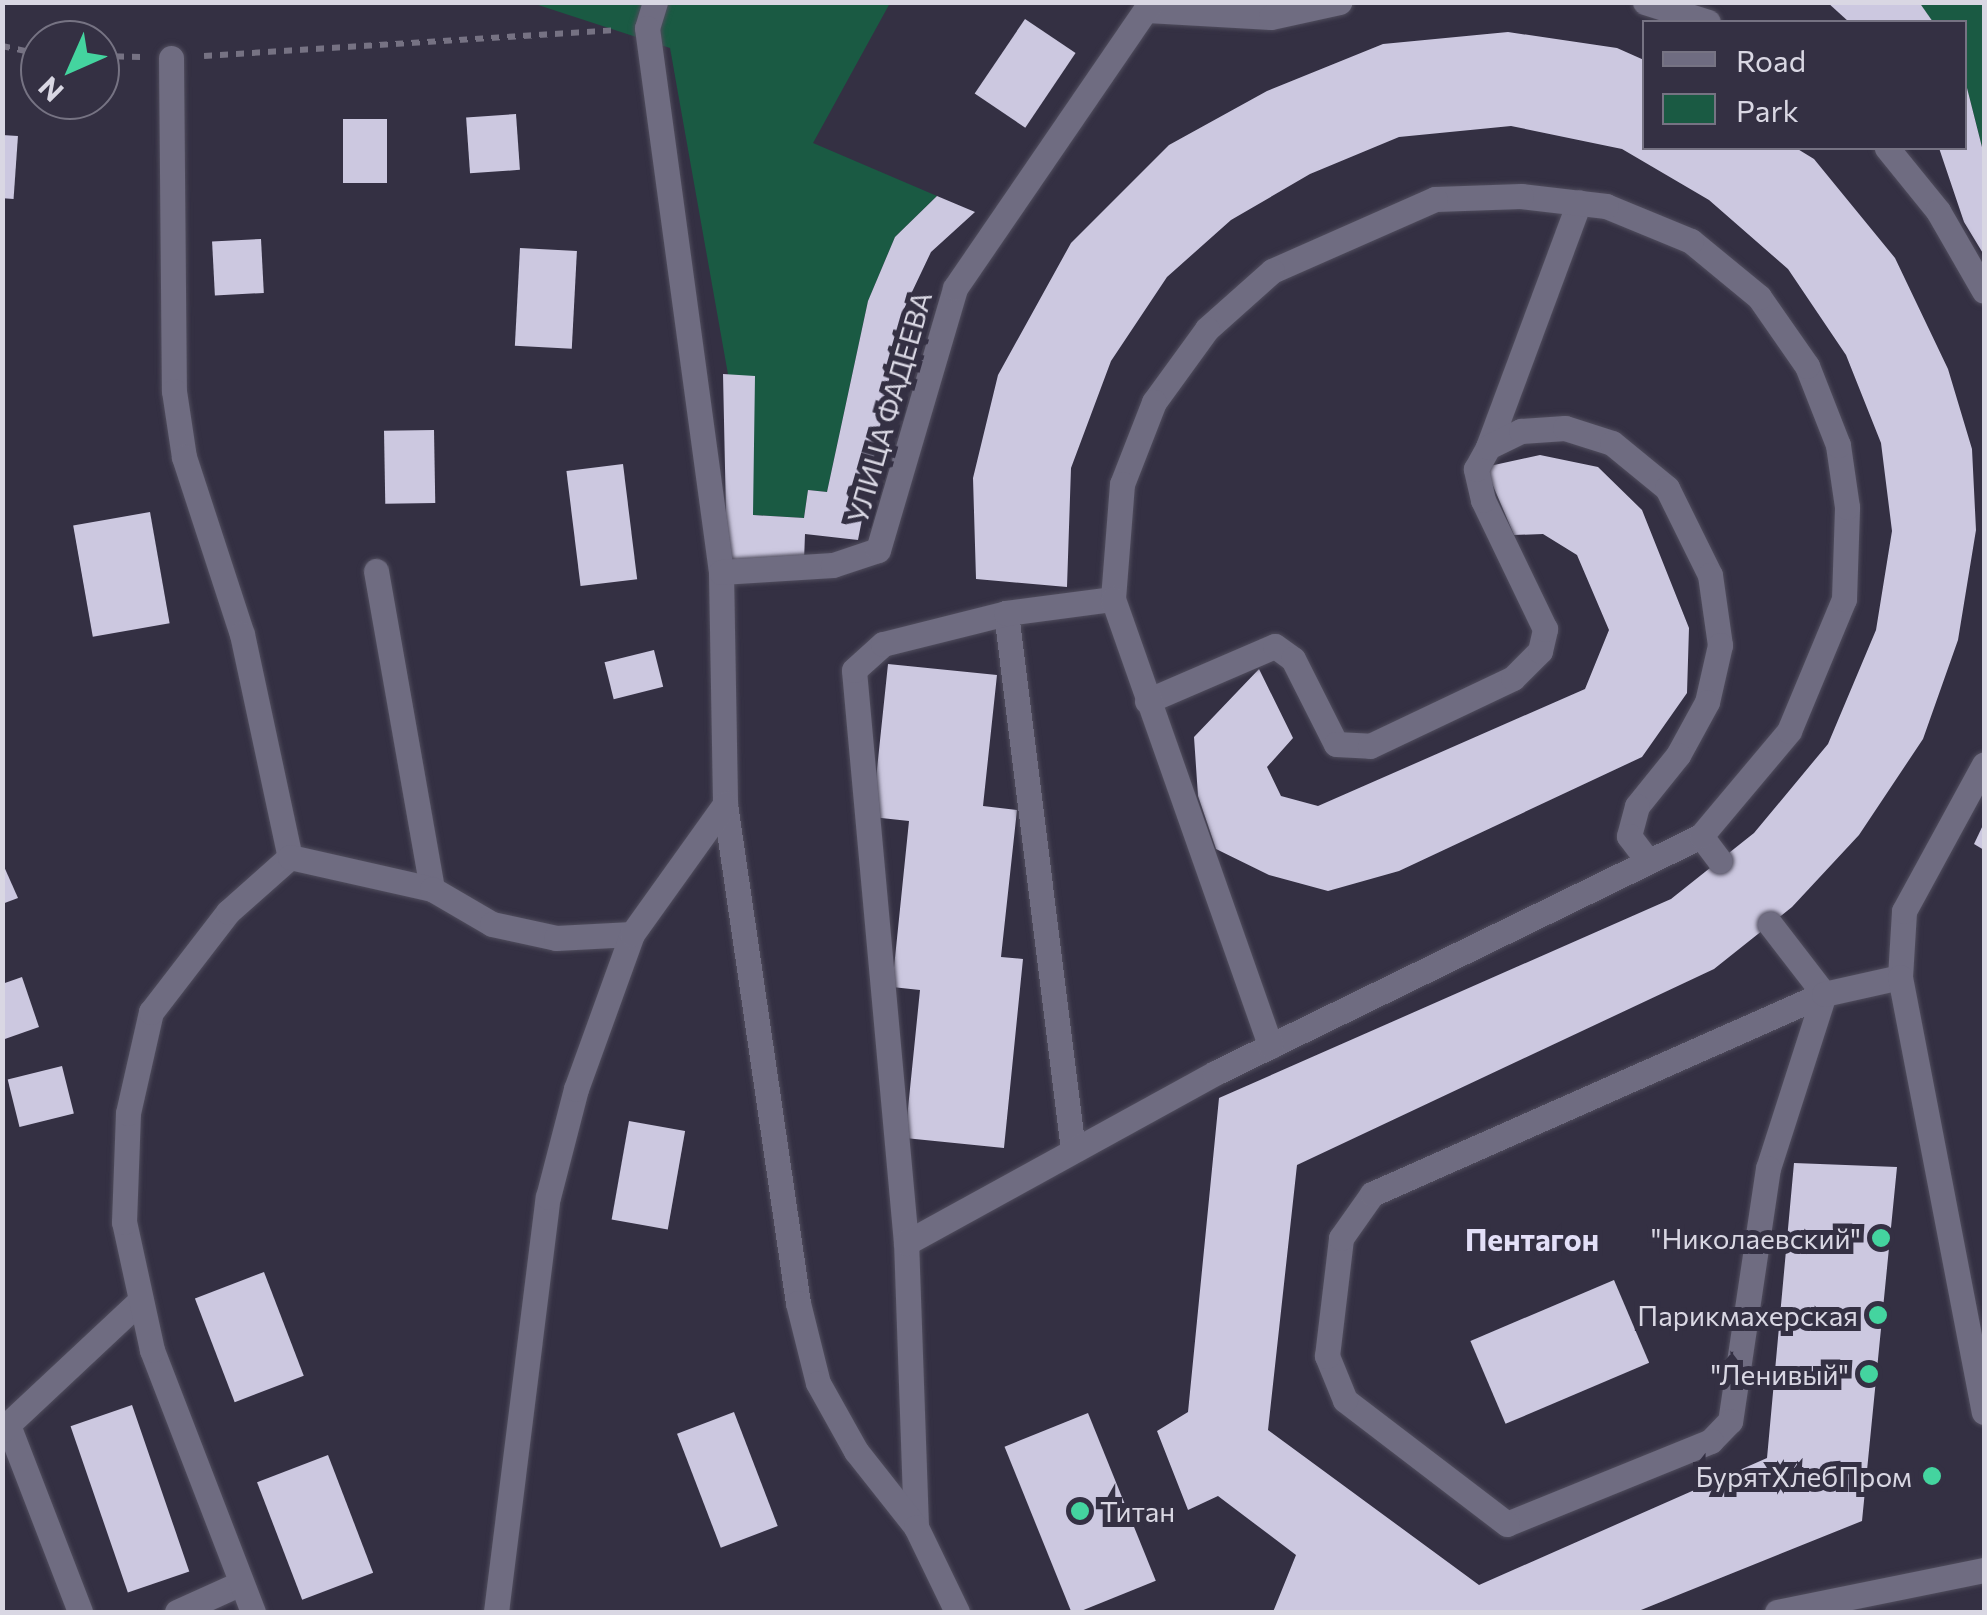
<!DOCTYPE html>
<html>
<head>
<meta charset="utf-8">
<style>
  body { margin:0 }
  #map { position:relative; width:1987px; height:1615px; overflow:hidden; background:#343043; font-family:Commissioner,sans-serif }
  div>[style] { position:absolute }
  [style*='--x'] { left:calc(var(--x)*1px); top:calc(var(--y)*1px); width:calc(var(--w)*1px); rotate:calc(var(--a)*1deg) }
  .green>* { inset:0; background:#1a5a43 }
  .building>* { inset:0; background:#ccc8e0; transform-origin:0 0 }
  .path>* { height:6px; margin-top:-3px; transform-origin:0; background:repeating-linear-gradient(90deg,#767283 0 8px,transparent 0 16px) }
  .roads { filter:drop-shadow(0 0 2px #504d5d) drop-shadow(0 0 2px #504d5d) }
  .service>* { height:25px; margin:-12.5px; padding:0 12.5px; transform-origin:12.5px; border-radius:12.5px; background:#6f6c81 }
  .minor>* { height:25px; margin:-12.5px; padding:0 12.5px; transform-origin:12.5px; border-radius:12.5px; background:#6f6c81 }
  .dots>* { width:28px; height:28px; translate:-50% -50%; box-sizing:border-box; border:5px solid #343043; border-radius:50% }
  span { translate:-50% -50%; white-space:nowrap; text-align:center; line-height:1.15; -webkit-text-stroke:10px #343043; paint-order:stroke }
  .street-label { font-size:28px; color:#d9d7e3 }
  .poi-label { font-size:28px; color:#d9d7e3 }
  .right { translate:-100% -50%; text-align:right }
  .left { translate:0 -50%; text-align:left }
  .neighbourhood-label { font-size:30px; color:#e3dff8; font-weight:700 }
  .frame { position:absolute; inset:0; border:5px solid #d9d7e3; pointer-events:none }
  .legend { position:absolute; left:1642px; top:20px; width:325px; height:130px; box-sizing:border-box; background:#343043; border:2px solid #767383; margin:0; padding:12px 18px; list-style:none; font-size:30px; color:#d9d7e3 }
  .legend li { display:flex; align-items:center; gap:20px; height:50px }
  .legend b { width:50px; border:2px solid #767383 }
  .north { position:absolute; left:20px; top:20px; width:100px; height:100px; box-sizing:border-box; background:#343043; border:2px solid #767383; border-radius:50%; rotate:225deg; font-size:28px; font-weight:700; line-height:40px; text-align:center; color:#d9d7e3 }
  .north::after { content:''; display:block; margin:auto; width:35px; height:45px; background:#44d49f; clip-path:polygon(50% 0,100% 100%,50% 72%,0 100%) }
</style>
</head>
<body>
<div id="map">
  <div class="green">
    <div style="clip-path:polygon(532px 3px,890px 3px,813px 143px,937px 196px,895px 237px,868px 301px,827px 492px,808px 490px,804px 518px,753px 515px,670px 48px)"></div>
    <div style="clip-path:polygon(1919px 3px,1984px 3px,1984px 155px,1965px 80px,1964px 22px,1933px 22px)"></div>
  </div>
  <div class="building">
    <div style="clip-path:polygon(1827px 2px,1919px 2px,1933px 22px,1849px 22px)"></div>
    <div style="left:1025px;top:19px;width:61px;height:90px;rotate:34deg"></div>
    <div style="clip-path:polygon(1508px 32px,1617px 48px,1644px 60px,1644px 148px,1796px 148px,1814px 159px,1895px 258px,1948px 369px,1972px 449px,1976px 530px,1958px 640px,1923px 739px,1859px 835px,1792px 907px,1714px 969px,1297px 1165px,1268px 1430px,1479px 1585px,1767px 1458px,1794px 1163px,1897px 1167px,1862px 1521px,1636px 1612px,1273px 1612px,1296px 1555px,1218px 1496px,1188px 1510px,1157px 1431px,1188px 1412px,1219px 1098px,1671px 899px,1754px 833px,1828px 744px,1876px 630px,1892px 531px,1881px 443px,1846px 355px,1788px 269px,1709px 200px,1622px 149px,1511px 126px,1399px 137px,1310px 174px,1231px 220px,1167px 277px,1111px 361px,1071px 468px,1067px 587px,976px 579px,973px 478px,998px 375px,1071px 243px,1169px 145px,1267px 91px,1383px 44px)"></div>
    <div style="clip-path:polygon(1966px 84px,1984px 155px,1984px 255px,1964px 222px,1939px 148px,1964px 148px)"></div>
    <div style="left:516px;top:114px;width:56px;height:50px;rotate:86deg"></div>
    <div style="left:343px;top:119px;width:44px;height:64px"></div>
    <div style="left:2px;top:135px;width:16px;height:63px;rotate:4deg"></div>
    <div style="clip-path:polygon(937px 196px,975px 212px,931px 252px,902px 313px,858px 540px,805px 534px,804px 561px,727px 562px,723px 374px,755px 376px,753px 515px,804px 518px,808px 490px,827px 492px,868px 301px,895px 237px)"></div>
    <div style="left:261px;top:239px;width:54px;height:49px;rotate:87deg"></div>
    <div style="left:520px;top:248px;width:57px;height:98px;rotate:3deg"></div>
    <div style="left:434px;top:430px;width:73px;height:50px;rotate:89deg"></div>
    <div style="clip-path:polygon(1540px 455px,1598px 467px,1642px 510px,1689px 628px,1687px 693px,1642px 757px,1399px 871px,1328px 891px,1269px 875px,1216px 849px,1198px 796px,1194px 737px,1259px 669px,1293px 738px,1267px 767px,1281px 796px,1318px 806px,1585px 689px,1609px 630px,1577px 555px,1543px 534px,1514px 535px,1485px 467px)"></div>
    <div style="left:623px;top:464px;width:116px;height:57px;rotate:83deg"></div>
    <div style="left:150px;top:512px;width:113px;height:78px;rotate:80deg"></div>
    <div style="left:654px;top:650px;width:38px;height:51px;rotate:76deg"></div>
    <div style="clip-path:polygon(888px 664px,997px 675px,983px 806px,1017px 810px,1001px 957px,1023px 959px,1004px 1148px,905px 1138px,920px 990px,892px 987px,909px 821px,872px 817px)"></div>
    <div style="clip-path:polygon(1984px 823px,1984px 850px,1974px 844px)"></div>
    <div style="clip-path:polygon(2px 862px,18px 898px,2px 904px)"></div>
    <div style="clip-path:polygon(22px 977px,39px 1027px,2px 1040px,2px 984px)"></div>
    <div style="left:62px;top:1066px;width:49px;height:56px;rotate:76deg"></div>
    <div style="left:629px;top:1121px;width:57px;height:100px;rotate:10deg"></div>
    <div style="left:264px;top:1272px;width:111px;height:74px;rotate:69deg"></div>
    <div style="left:1614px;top:1280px;width:90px;height:156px;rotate:67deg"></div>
    <div style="left:132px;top:1405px;width:176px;height:65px;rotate:71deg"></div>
    <div style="left:734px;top:1412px;width:122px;height:61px;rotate:69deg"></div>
    <div style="left:1088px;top:1413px;width:181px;height:90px;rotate:68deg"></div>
    <div style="left:328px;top:1455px;width:126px;height:76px;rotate:69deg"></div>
  </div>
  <div class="path">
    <div style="--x:2;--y:46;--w:39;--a:12"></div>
    <div style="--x:100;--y:56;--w:41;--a:1.4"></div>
    <div style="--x:204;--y:56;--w:412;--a:-3.6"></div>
  </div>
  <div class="roads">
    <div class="service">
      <div style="--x:1645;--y:2;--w:66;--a:17.6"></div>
      <div style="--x:1147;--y:10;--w:124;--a:3.2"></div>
      <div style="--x:1271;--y:17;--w:70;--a:-12.4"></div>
      <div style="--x:1887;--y:148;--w:81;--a:51"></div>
      <div style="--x:1938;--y:211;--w:92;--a:60.1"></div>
      <div style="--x:1488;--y:447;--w:261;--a:-69.6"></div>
      <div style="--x:1006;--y:613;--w:541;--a:82.89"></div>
      <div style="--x:1147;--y:701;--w:139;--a:-23.3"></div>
      <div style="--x:1275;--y:646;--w:22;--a:36"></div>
      <div style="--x:1293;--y:659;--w:95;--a:63.2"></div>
      <div style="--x:1336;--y:744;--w:34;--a:3"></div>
      <div style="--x:1370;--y:746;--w:158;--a:-25.4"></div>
      <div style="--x:1513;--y:678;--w:38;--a:-45"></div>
      <div style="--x:1540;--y:651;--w:23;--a:-77"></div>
      <div style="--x:1545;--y:629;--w:143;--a:-115.7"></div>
      <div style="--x:1483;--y:500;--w:32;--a:-103"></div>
      <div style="--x:1476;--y:469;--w:25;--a:-61"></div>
      <div style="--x:1488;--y:447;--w:37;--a:-26"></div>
      <div style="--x:1521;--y:431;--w:44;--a:-3.9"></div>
      <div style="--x:1565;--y:428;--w:49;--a:17.7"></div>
      <div style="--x:1612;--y:443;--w:71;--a:39.3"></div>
      <div style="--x:1667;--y:488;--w:97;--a:63.7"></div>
      <div style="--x:1710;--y:575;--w:71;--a:81.9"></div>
      <div style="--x:1720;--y:645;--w:58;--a:102.8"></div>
      <div style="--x:1707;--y:702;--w:60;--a:118.7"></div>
      <div style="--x:1678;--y:755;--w:65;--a:128.8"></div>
      <div style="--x:1637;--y:806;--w:31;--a:105"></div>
      <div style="--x:1629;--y:836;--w:31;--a:53"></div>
      <div style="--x:1701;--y:836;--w:31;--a:53"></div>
      <div style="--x:1770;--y:924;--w:88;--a:52.4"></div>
      <div style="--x:1824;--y:994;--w:183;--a:107.8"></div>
      <div style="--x:1768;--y:1168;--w:256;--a:98.5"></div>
      <div style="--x:1730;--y:1421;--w:28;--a:134"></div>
      <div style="--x:1711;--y:1441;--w:220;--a:157.9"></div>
      <div style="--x:1507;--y:1524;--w:204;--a:-142.6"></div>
      <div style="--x:1345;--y:1400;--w:48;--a:-112.2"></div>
      <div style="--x:1327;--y:1356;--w:119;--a:-83.2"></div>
      <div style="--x:1341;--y:1238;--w:54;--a:-54.8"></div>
      <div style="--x:1372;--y:1194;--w:494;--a:-23.9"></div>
      <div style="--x:1824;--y:994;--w:78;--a:-12.6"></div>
      <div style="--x:1900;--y:977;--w:66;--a:-86.5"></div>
      <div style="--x:1904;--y:911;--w:167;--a:-61.4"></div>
      <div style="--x:906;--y:1243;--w:575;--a:-95.19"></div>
      <div style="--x:854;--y:670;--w:39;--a:-42"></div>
      <div style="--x:883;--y:644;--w:127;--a:-14.1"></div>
      <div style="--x:1006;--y:613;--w:108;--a:-7.5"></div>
      <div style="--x:8;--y:1425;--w:200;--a:68.9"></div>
      <div style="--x:2;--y:1430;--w:190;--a:-43.1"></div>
      <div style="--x:916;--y:1527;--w:284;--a:-92"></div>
      <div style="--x:906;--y:1243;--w:353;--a:-28.8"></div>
      <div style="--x:1215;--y:1073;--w:541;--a:-26"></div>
      <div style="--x:1701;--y:836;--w:137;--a:-50"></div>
      <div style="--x:1789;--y:731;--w:143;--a:-67.4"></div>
      <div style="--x:1844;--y:599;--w:92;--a:-88.1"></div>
      <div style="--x:1847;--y:507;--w:63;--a:-98.3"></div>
      <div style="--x:1838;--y:445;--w:85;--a:-111.4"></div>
      <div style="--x:1807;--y:366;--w:84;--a:-124.8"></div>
      <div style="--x:1759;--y:297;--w:88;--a:-140.5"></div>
      <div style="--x:1691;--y:241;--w:92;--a:-157.6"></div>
      <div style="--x:1606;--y:206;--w:86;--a:-173.3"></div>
      <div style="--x:1521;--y:196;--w:86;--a:178"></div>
      <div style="--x:1435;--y:199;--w:178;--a:156.2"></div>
      <div style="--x:1272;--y:271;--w:87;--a:138.3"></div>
      <div style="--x:1207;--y:329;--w:90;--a:126"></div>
      <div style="--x:1154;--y:402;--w:88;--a:111.3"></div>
      <div style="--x:1122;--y:484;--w:115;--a:94.5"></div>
      <div style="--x:1113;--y:599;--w:474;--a:70.6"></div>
      <div style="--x:177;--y:1612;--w:70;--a:-24.4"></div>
      <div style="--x:1777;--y:1612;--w:211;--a:-11.5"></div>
    </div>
    <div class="minor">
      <div style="--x:655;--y:2;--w:27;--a:107"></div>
      <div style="--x:647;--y:28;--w:549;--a:82.25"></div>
      <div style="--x:721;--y:572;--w:232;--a:89"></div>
      <div style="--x:725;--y:804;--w:504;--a:81.68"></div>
      <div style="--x:798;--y:1303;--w:82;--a:76"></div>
      <div style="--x:818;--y:1383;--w:78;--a:60.8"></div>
      <div style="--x:856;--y:1451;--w:97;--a:51.7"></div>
      <div style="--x:916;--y:1527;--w:94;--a:64.2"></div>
      <div style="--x:171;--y:58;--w:333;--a:89.5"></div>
      <div style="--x:174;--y:391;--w:67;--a:81.4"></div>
      <div style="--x:184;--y:457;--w:186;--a:71.9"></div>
      <div style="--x:242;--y:634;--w:228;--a:77.9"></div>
      <div style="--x:376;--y:571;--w:323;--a:80"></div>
      <div style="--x:721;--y:572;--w:112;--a:-3.6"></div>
      <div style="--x:833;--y:565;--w:47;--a:-18.4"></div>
      <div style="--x:878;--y:550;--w:273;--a:-73.6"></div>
      <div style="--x:955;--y:288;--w:347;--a:-55.6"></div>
      <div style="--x:1900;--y:977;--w:443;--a:79.1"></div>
      <div style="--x:253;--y:1612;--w:281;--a:-111.1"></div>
      <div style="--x:152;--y:1350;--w:131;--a:-102.3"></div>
      <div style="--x:124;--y:1222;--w:109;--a:-87.9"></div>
      <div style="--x:128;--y:1113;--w:104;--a:-77.2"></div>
      <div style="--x:151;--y:1012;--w:126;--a:-52.4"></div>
      <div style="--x:228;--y:912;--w:83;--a:-41.6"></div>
      <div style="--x:290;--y:857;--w:146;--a:12.7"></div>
      <div style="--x:432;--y:889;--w:69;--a:30.3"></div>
      <div style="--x:492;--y:924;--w:66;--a:12.3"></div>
      <div style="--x:556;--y:938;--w:76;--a:-3"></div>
      <div style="--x:496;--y:1612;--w:418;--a:-82.9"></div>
      <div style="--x:548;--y:1197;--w:112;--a:-75.5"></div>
      <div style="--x:576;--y:1089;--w:165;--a:-70.1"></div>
      <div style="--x:632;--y:934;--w:160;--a:-54.4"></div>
    </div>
  </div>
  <div class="dots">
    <div style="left:1881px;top:1238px;background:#44d49f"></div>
    <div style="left:1878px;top:1315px;background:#44d49f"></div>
    <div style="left:1869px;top:1374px;background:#44d49f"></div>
    <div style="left:1932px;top:1476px;background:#44d49f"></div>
    <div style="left:1080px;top:1511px;background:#44d49f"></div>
  </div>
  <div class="street-label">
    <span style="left:889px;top:407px;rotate:-74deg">УЛИЦА ФАДЕЕВА</span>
  </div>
  <div class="poi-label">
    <span class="right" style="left:1861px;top:1238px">"Николаевский"</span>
    <span class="right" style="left:1858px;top:1315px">Парикмахерская</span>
    <span class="right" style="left:1849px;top:1374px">"Ленивый"</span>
    <span class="right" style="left:1912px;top:1476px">БурятХлебПром</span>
    <span class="left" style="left:1100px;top:1511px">Титан</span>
  </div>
  <div class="neighbourhood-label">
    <span style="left:1532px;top:1239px">Пентагон</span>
  </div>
  <div class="frame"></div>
  <ul class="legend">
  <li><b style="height:12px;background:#6f6c81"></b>Road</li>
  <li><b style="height:28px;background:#1a5a43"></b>Park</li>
  </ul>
  <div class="north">N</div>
</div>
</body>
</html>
